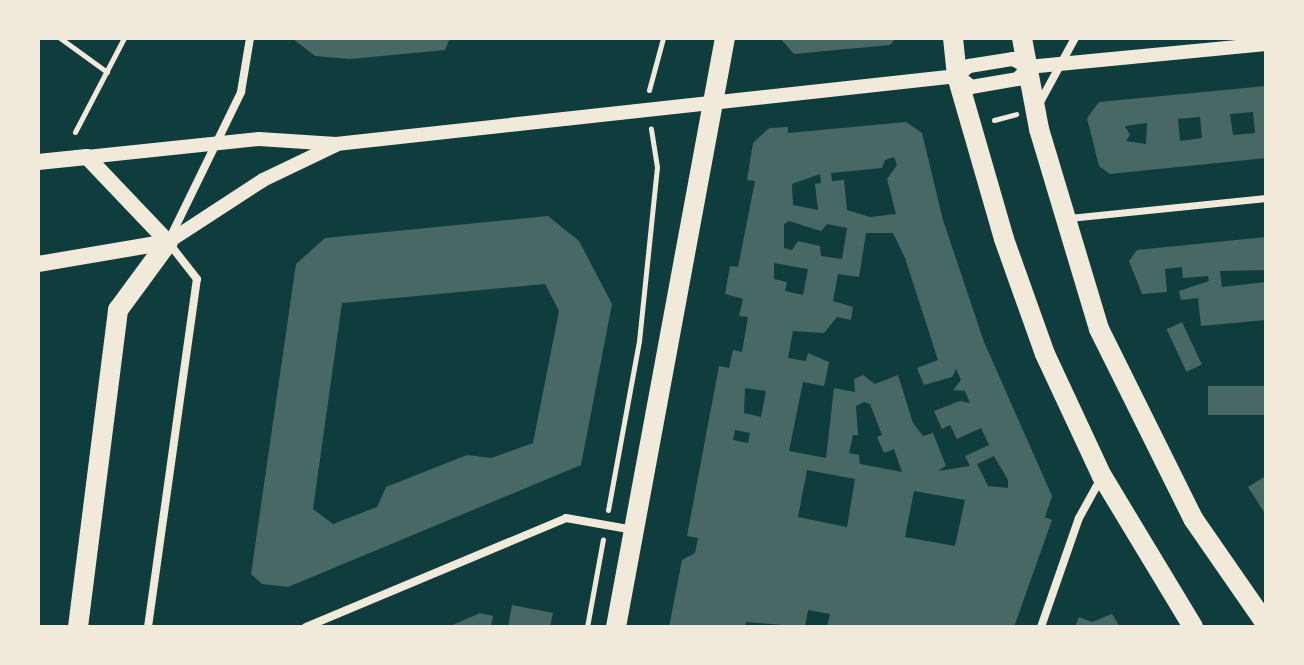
<!DOCTYPE html>
<html>
<head>
<meta charset="utf-8">
<style>
  body { margin:0 }
  #map { position:relative; width:1304px; height:665px; overflow:hidden; background:#0f3d3e; font-family:"Sofia Sans Condensed",sans-serif }
  div>[style] { position:absolute }
  [style*='--x'] { left:calc(var(--x)*1px); top:calc(var(--y)*1px); width:calc(var(--w)*1px); rotate:calc(var(--a)*1deg) }
  .building>* { inset:0; background:#486865; transform-origin:0 0 }
  .path>* { height:5px; margin:-2.5px; padding:0 2.5px; transform-origin:2.5px; border-radius:2.5px; background:#f1e9da }
  .pedestrian>* { height:7px; margin:-3.5px; padding:0 3.5px; transform-origin:3.5px; border-radius:3.5px; background:#f1e9da }
  .minor>* { height:8px; margin:-4px; padding:0 4px; transform-origin:4px; border-radius:4px; background:#f1e9da }
  .tertiary>* { height:14px; margin:-7px; padding:0 7px; transform-origin:7px; border-radius:7px; background:#f1e9da }
  .secondary>* { height:16px; margin:-8px; padding:0 8px; transform-origin:8px; border-radius:8px; background:#f1e9da }
  .primary>* { height:20px; margin:-10px; padding:0 10px; transform-origin:10px; border-radius:10px; background:#f1e9da }
  .trunk>* { height:20px; margin:-10px; padding:0 10px; transform-origin:10px; border-radius:10px; background:#f1e9da }
  span { translate:-50% -50%; white-space:nowrap; text-align:center; line-height:1.15; -webkit-text-stroke:6px #f1e9da; paint-order:stroke }
  .frame { position:absolute; inset:0; border:40px solid #f1e9da; pointer-events:none }
</style>
</head>
<body>
<div id="map">
  <div class="building">
    <div style="clip-path:polygon(292px 38px,450px 38px,445px 50px,350px 59px,315px 56px)"></div>
    <div style="clip-path:polygon(780px 38px,896px 38px,890px 45px,794px 54px)"></div>
    <div style="clip-path:polygon(evenodd,1266px 86px,1266px 158px,1110px 174px,1099px 166px,1087px 118px,1099px 102px,1266px 86px,1253px 112px,1255px 133px,1233px 135px,1230px 114px,1253px 112px,1266px 86px,1200px 117px,1202px 138px,1180px 141px,1178px 119px,1200px 117px,1266px 86px,1147px 123px,1146px 144px,1126px 141px,1130px 135px,1125px 126px,1147px 123px)"></div>
    <div style="clip-path:polygon(evenodd,906px 122px,922px 133px,943px 220px,984px 342px,1052px 496px,1045px 517px,1052px 520px,1014px 627px,827px 627px,830px 614px,808px 610px,805px 627px,746px 622px,745px 627px,669px 627px,682px 560px,695px 553px,698px 538px,687px 536px,719px 366px,729px 368px,733px 350px,742px 352px,748px 317px,739px 316px,743px 299px,725px 294px,730px 266px,738px 267px,755px 181px,747px 180px,753px 143px,769px 128px,788px 127px,788px 133px,906px 122px,894px 157px,897px 165px,887px 179px,896px 214px,870px 217px,847px 210px,844px 180px,832px 181px,831px 173px,882px 168px,885px 160px,894px 157px,906px 122px,820px 174px,821px 183px,815px 184px,818px 210px,793px 205px,792px 184px,820px 174px,906px 122px,789px 221px,821px 231px,827px 224px,847px 228px,842px 259px,821px 256px,820px 246px,798px 241px,792px 250px,784px 248px,784px 224px,789px 221px,906px 122px,866px 233px,893px 233px,905px 258px,938px 360px,917px 368px,924px 385px,952px 377px,956px 369px,961px 380px,953px 390px,965px 391px,970px 403px,960px 401px,934px 411px,942px 429px,950px 425px,957px 439px,981px 428px,989px 445px,965px 456px,970px 466px,938px 471px,946px 466px,933px 433px,923px 436px,913px 423px,898px 375px,875px 384px,863px 375px,854px 379px,855px 392px,834px 388px,826px 458px,789px 451px,803px 382px,824px 386px,829px 362px,808px 353px,806px 361px,788px 358px,793px 331px,824px 333px,837px 317px,851px 320px,853px 307px,833px 301px,838px 274px,859px 277px,866px 233px,906px 122px,774px 263px,808px 269px,803px 295px,785px 291px,787px 282px,774px 279px,774px 263px,906px 122px,745px 388px,766px 391px,761px 417px,744px 413px,745px 388px,906px 122px,864px 402px,870px 404px,882px 435px,877px 437px,884px 453px,894px 449px,902px 472px,860px 464px,859px 455px,849px 453px,853px 435px,858px 435px,856px 406px,864px 402px,906px 122px,735px 430px,750px 433px,748px 443px,733px 440px,735px 430px,906px 122px,994px 456px,1008px 480px,1008px 488px,988px 486px,977px 464px,994px 456px,906px 122px,807px 470px,855px 479px,847px 527px,798px 517px,807px 470px,906px 122px,914px 491px,965px 500px,955px 546px,905px 537px,914px 491px)"></div>
    <div style="clip-path:polygon(evenodd,548px 216px,579px 241px,612px 304px,581px 465px,288px 587px,262px 584px,251px 574px,296px 264px,325px 238px,548px 216px,545px 284px,559px 311px,533px 443px,491px 458px,467px 455px,386px 487px,377px 507px,333px 524px,313px 509px,342px 303px,545px 284px)"></div>
    <div style="clip-path:polygon(1266px 237px,1266px 270px,1220px 271px,1222px 287px,1266px 282px,1266px 320px,1201px 326px,1198px 298px,1181px 300px,1179px 291px,1209px 281px,1208px 276px,1183px 278px,1182px 267px,1165px 269px,1167px 292px,1142px 294px,1129px 261px,1137px 250px)"></div>
    <div style="left:1182px;top:322px;width:47px;height:17px;rotate:65deg"></div>
    <div style="left:1266px;top:386px;width:29px;height:58px;rotate:90deg"></div>
    <div style="clip-path:polygon(1264px 477px,1266px 481px,1266px 515px,1248px 487px)"></div>
    <div style="clip-path:polygon(512px 605px,553px 613px,550px 627px,508px 627px)"></div>
    <div style="clip-path:polygon(480px 613px,493px 616px,491px 627px,448px 627px)"></div>
    <div style="clip-path:polygon(1112px 614px,1120px 627px,1075px 627px,1079px 617px,1092px 622px)"></div>
  </div>
  <div class="path">
    <div style="--x:60;--y:38;--w:58;--a:35.9"></div>
    <div style="--x:649;--y:90;--w:54;--a:-74.9"></div>
    <div style="--x:994;--y:120;--w:23;--a:-15"></div>
    <div style="--x:75;--y:132;--w:106;--a:-62.5"></div>
    <div style="--x:608;--y:510;--w:172;--a:-79.6"></div>
    <div style="--x:639;--y:341;--w:175;--a:-84.1"></div>
    <div style="--x:657;--y:167;--w:39;--a:-99"></div>
    <div style="--x:587;--y:627;--w:89;--a:-79.7"></div>
  </div>
  <div class="pedestrian">
    <div style="--x:1069;--y:218;--w:198;--a:-5.8"></div>
  </div>
  <div class="minor">
    <div style="--x:1039;--y:104;--w:75;--a:-61.4"></div>
    <div style="--x:148;--y:627;--w:351;--a:-82"></div>
    <div style="--x:197;--y:279;--w:47;--a:-128.1"></div>
    <div style="--x:168;--y:242;--w:167;--a:-64"></div>
    <div style="--x:241;--y:92;--w:55;--a:-80.5"></div>
    <div style="--x:306;--y:627;--w:282;--a:-22.7"></div>
    <div style="--x:566;--y:518;--w:69;--a:10"></div>
    <div style="--x:1041;--y:627;--w:115;--a:-70.8"></div>
    <div style="--x:1079;--y:518;--w:43;--a:-61.1"></div>
  </div>
  <div class="tertiary">
    <div style="--x:958;--y:76;--w:17;--a:40"></div>
    <div style="--x:971;--y:87;--w:48;--a:-9.7"></div>
    <div style="--x:1018;--y:79;--w:16;--a:-50"></div>
    <div style="--x:87;--y:157;--w:173;--a:-6"></div>
    <div style="--x:259;--y:139;--w:77;--a:3.7"></div>
    <div style="--x:336;--y:144;--w:625;--a:-6.25"></div>
    <div style="--x:957;--y:76;--w:16;--a:-40"></div>
    <div style="--x:969;--y:66;--w:45;--a:-9"></div>
    <div style="--x:1013;--y:59;--w:17;--a:28"></div>
    <div style="--x:1028;--y:67;--w:239;--a:-5.5"></div>
    <div style="--x:168;--y:242;--w:113;--a:-33.1"></div>
    <div style="--x:263;--y:180;--w:81;--a:-25.6"></div>
  </div>
  <div class="secondary">
    <div style="--x:38;--y:162;--w:49;--a:-5.8"></div>
    <div style="--x:87;--y:157;--w:117;--a:46.4"></div>
    <div style="--x:38;--y:264;--w:132;--a:-9.6"></div>
  </div>
  <div class="primary">
    <div style="--x:953;--y:38;--w:38;--a:84"></div>
    <div style="--x:957;--y:76;--w:170;--a:73.9"></div>
    <div style="--x:1004;--y:239;--w:122;--a:70.4"></div>
    <div style="--x:1045;--y:354;--w:135;--a:65"></div>
    <div style="--x:1102;--y:476;--w:176;--a:58.9"></div>
    <div style="--x:1022;--y:38;--w:93;--a:79.4"></div>
    <div style="--x:1039;--y:129;--w:209;--a:73.3"></div>
    <div style="--x:1099;--y:329;--w:213;--a:63.6"></div>
    <div style="--x:1194;--y:520;--w:126;--a:55.3"></div>
    <div style="--x:616;--y:627;--w:599;--a:-79.52"></div>
  </div>
  <div class="trunk">
    <div style="--x:78;--y:627;--w:320;--a:-82.8"></div>
    <div style="--x:118;--y:310;--w:84;--a:-53.7"></div>
  </div>
  <div class="frame"></div>
</div>
</body>
</html>
